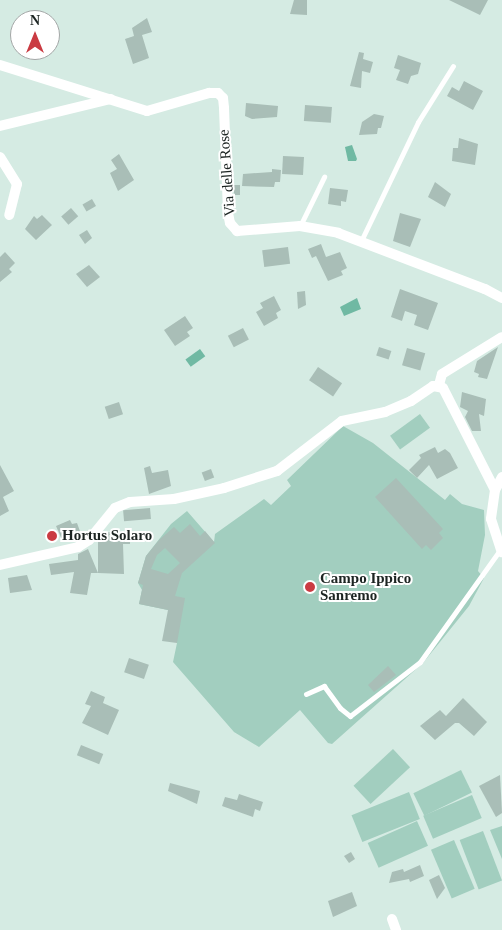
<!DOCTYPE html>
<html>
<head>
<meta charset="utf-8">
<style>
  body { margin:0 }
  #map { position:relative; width:502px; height:930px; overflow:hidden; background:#d5ebe3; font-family:"Times New Roman",serif }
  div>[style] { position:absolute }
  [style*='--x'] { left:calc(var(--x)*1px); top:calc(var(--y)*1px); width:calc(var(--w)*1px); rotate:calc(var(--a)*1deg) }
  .green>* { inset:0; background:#a2cebf; transform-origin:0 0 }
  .water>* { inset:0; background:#70b9a3; transform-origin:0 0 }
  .building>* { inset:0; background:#a9beb7; transform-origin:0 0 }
  .service>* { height:5px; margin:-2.5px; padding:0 2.5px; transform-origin:2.5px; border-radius:2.5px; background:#fff }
  .minor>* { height:10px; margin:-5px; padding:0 5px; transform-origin:5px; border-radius:5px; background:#fff }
  .dots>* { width:14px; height:14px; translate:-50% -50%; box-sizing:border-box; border:2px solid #fff; border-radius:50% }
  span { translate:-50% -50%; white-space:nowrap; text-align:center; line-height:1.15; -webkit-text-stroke:4px #fff; paint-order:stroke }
  .street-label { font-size:15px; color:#1c2422 }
  .poi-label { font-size:15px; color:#1c2422; font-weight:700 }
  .left { translate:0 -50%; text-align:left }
  .north { position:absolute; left:10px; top:10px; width:50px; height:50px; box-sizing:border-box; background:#fff; border:1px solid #a4a7a7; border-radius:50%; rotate:0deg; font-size:14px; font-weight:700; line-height:20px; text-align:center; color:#1c2422 }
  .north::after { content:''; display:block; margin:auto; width:18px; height:22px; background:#ca3b42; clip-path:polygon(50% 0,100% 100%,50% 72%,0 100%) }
</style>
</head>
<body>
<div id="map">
  <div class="green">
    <div style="left:420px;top:414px;width:17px;height:37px;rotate:54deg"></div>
    <div style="clip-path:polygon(343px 426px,373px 443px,445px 500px,450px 494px,462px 504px,484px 510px,485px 535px,478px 571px,484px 578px,469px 606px,423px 663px,332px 744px,328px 743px,300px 710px,259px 747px,234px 732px,173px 662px,177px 643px,168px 610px,139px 604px,142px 590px,138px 583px,146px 556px,171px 524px,187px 511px,214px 542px,215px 534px,264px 499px,271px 505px,291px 486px,287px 480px)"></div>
    <div style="left:393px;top:749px;width:25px;height:54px;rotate:47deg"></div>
    <div style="left:461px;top:770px;width:25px;height:53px;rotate:64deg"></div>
    <div style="left:409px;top:792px;width:29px;height:62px;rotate:68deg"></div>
    <div style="left:472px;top:795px;width:25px;height:53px;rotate:67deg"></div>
    <div style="left:417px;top:821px;width:27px;height:54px;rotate:66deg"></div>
    <div style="clip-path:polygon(502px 826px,502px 859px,490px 830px)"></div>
    <div style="left:483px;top:831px;width:53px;height:25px;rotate:69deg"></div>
    <div style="left:454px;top:840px;width:53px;height:25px;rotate:67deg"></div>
  </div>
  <div class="water">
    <div style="clip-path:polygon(352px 145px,357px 159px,356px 161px,348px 161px,345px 147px)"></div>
    <div style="clip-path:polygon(357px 298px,361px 309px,344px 316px,340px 307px)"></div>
    <div style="left:200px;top:349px;width:9px;height:18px;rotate:54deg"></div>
  </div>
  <div class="building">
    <div style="clip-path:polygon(294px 0,307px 0,307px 15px,290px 14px)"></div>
    <div style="clip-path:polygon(449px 0,488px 0,480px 15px)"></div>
    <div style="clip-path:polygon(147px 18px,152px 32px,142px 35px,149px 58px,133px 64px,125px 39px,134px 36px,132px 28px)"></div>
    <div style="clip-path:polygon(359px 52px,364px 53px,363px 59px,373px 62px,370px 73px,362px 71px,361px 88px,350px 86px)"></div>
    <div style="clip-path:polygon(398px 55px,421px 63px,418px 74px,411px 76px,408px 84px,396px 80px,400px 70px,394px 68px)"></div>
    <div style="clip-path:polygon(464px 81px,483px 91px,473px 110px,447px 96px,452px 87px,459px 91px)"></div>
    <div style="clip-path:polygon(246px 103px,278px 106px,277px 117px,252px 119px,245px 116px)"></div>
    <div style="left:305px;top:105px;width:27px;height:16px;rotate:4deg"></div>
    <div style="clip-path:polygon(374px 114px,384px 116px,381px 128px,378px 128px,377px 134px,359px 135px,362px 122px)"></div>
    <div style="clip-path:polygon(459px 138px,478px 144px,475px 165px,452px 161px,453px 148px,458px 148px)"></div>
    <div style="clip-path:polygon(119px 154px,134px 180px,118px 191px,110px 173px,117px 169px,111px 160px)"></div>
    <div style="left:283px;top:156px;width:21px;height:18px;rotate:3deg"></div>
    <div style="clip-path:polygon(272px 169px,281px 170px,280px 182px,275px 182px,274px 187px,242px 186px,243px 174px,272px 172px)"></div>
    <div style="clip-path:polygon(435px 182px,451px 194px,445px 207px,428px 197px)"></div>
    <div style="left:234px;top:185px;width:6px;height:10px"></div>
    <div style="clip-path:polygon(330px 188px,348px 190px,346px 202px,341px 201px,341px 206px,328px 204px)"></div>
    <div style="left:92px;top:199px;width:8px;height:11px;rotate:60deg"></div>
    <div style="left:71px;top:208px;width:11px;height:13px;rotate:49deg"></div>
    <div style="clip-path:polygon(400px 213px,421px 219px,410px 247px,393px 241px)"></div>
    <div style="clip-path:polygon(42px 215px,52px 225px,36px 240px,25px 229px,34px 216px,37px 219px)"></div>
    <div style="clip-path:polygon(87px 230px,92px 238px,85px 244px,79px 235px)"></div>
    <div style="clip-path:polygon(321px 244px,326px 257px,340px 252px,347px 268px,341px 271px,343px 275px,328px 281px,316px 256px,312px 258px,308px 249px)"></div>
    <div style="left:288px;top:247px;width:17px;height:26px;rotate:83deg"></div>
    <div style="clip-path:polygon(5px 252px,15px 263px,9px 269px,12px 272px,0 282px,0 257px)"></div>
    <div style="clip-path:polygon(89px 265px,100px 277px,87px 287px,76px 274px)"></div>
    <div style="clip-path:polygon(400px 289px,438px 303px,428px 330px,414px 325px,417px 315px,405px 311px,402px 321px,391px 317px)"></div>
    <div style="clip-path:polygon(305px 291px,306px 305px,298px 309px,297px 292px)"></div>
    <div style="clip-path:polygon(274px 296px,281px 310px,276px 313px,278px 318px,264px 326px,256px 312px,263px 308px,260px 303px)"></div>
    <div style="clip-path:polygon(185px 316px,193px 328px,187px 332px,190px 336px,175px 346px,164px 330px)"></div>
    <div style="left:243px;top:328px;width:13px;height:17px;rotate:63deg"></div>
    <div style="left:379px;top:347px;width:13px;height:9px;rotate:18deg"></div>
    <div style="clip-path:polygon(498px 347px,487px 379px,478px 377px,479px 374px,474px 372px,477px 361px)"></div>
    <div style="left:407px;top:348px;width:19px;height:18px;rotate:16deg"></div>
    <div style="left:318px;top:367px;width:29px;height:16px;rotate:34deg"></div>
    <div style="clip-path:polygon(462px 392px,486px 399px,484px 416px,479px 414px,481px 431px,472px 431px,465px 417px,468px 411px,460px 407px)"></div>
    <div style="left:119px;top:402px;width:13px;height:15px;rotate:72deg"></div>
    <div style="clip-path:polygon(435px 447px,438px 453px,445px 449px,450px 453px,458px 468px,437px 479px,429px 465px,417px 478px,409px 470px,421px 458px,419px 455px)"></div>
    <div style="clip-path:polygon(0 465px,14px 491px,3px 497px,9px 511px,0 516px)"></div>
    <div style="clip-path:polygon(150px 466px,152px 473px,168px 470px,171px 486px,149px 494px,144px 468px)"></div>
    <div style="left:211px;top:469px;width:9px;height:10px;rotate:69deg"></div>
    <div style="clip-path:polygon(396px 478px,443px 529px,439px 533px,443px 538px,431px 550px,426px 545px,422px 549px,375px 497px)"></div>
    <div style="left:150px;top:508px;width:11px;height:27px;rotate:85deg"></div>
    <div style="clip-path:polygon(70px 520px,72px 524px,77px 523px,81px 534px,63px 542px,56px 526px)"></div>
    <div style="clip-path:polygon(evenodd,190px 524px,200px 536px,205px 531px,215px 543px,182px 573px,175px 596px,185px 598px,177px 643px,162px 641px,168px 610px,139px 604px,143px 585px,138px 583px,146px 556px,159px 540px,174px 527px,180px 533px,190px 524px,165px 548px,180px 563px,168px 574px,151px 569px,157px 555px,165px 548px)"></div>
    <div style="clip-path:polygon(104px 532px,130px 532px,130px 544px,123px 544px,124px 574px,98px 573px,98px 540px)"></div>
    <div style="clip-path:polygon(88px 549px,98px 573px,91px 573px,87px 595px,70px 593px,74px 572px,51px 575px,49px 564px,78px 560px,78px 554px)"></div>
    <div style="clip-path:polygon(27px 575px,32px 590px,10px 593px,8px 578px)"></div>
    <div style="left:129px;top:658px;width:21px;height:15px;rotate:19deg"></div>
    <div style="clip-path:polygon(388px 666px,396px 675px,374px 692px,368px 685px)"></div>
    <div style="clip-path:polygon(91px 691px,105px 697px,103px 703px,119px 710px,108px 735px,82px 723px,91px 706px,85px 704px)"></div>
    <div style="clip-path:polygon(463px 698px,487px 722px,474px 736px,459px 723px,455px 723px,435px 740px,420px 726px,440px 710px,446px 716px)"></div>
    <div style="left:81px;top:745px;width:24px;height:11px;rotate:22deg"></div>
    <div style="clip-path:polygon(500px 775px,502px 813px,496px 817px,479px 786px)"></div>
    <div style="clip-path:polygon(170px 783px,200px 791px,197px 804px,168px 791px)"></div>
    <div style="clip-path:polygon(239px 794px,263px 802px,260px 811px,255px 809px,253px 817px,222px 806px,225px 797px,237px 800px)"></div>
    <div style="clip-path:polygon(351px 852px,355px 859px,349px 863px,344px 856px)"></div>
    <div style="clip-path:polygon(420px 865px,424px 876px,410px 882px,409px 879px,389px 883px,392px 872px,403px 869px,404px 872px)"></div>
    <div style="clip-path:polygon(439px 875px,445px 888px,437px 899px,429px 880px)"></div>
    <div style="clip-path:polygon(352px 892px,357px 906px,333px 917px,328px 901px)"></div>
  </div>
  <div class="service">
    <div style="--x:300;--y:226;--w:55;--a:-63.9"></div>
    <div style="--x:361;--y:241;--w:132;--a:-64.4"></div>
    <div style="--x:418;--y:122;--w:66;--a:-58"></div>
    <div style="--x:306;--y:694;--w:20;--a:-24"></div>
    <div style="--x:324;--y:686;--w:27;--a:54"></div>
    <div style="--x:340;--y:708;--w:13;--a:39"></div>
    <div style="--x:350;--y:716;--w:88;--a:-37.6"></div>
    <div style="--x:420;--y:662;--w:138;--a:-54.5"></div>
  </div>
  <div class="minor">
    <div style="--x:0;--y:65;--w:154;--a:17.4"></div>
    <div style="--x:147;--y:111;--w:65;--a:-16.2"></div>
    <div style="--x:209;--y:93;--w:9;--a:0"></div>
    <div style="--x:218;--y:93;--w:7;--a:45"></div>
    <div style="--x:223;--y:98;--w:10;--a:84"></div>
    <div style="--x:224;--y:108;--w:105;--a:87.8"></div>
    <div style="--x:228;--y:213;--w:10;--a:79"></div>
    <div style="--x:230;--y:223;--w:11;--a:49"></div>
    <div style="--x:237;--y:231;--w:63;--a:-4.5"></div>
    <div style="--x:300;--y:226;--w:39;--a:10"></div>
    <div style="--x:338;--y:233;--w:157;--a:20.9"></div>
    <div style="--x:485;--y:289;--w:19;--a:28"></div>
    <div style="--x:0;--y:126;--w:114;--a:-13.7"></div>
    <div style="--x:0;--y:157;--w:32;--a:58"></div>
    <div style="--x:17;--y:184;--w:32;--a:104"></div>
    <div style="--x:439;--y:385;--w:11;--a:-75"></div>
    <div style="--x:442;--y:374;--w:70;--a:-31.7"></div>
    <div style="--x:502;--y:477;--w:15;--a:118"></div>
    <div style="--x:495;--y:490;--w:29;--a:98"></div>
    <div style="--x:491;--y:519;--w:35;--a:72"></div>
    <div style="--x:0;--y:565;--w:80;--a:-13"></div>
    <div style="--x:78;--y:547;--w:13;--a:-32"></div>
    <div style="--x:89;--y:540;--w:41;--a:-50.9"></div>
    <div style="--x:115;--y:508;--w:16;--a:-22"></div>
    <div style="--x:130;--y:502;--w:44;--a:-3.9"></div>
    <div style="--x:174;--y:499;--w:51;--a:-12.4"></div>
    <div style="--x:224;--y:488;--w:56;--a:-17.8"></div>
    <div style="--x:277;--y:471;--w:82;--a:-37.6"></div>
    <div style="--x:342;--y:421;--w:44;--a:-11.8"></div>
    <div style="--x:385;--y:412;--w:28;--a:-23"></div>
    <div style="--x:411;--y:401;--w:27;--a:-34"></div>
    <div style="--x:433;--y:386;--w:10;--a:11"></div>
    <div style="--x:443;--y:388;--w:114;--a:63"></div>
    <div style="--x:392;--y:919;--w:12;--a:70"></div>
  </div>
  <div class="dots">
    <div style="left:52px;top:536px;background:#ca3b42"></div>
    <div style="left:310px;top:587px;background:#ca3b42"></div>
  </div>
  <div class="street-label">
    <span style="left:227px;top:173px;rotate:-94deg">Via delle Rose</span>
  </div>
  <div class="poi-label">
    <span class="left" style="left:62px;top:536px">Hortus Solaro</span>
    <span class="left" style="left:320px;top:587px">Campo Ippico<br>Sanremo</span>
  </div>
  <div class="north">N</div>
</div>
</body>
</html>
